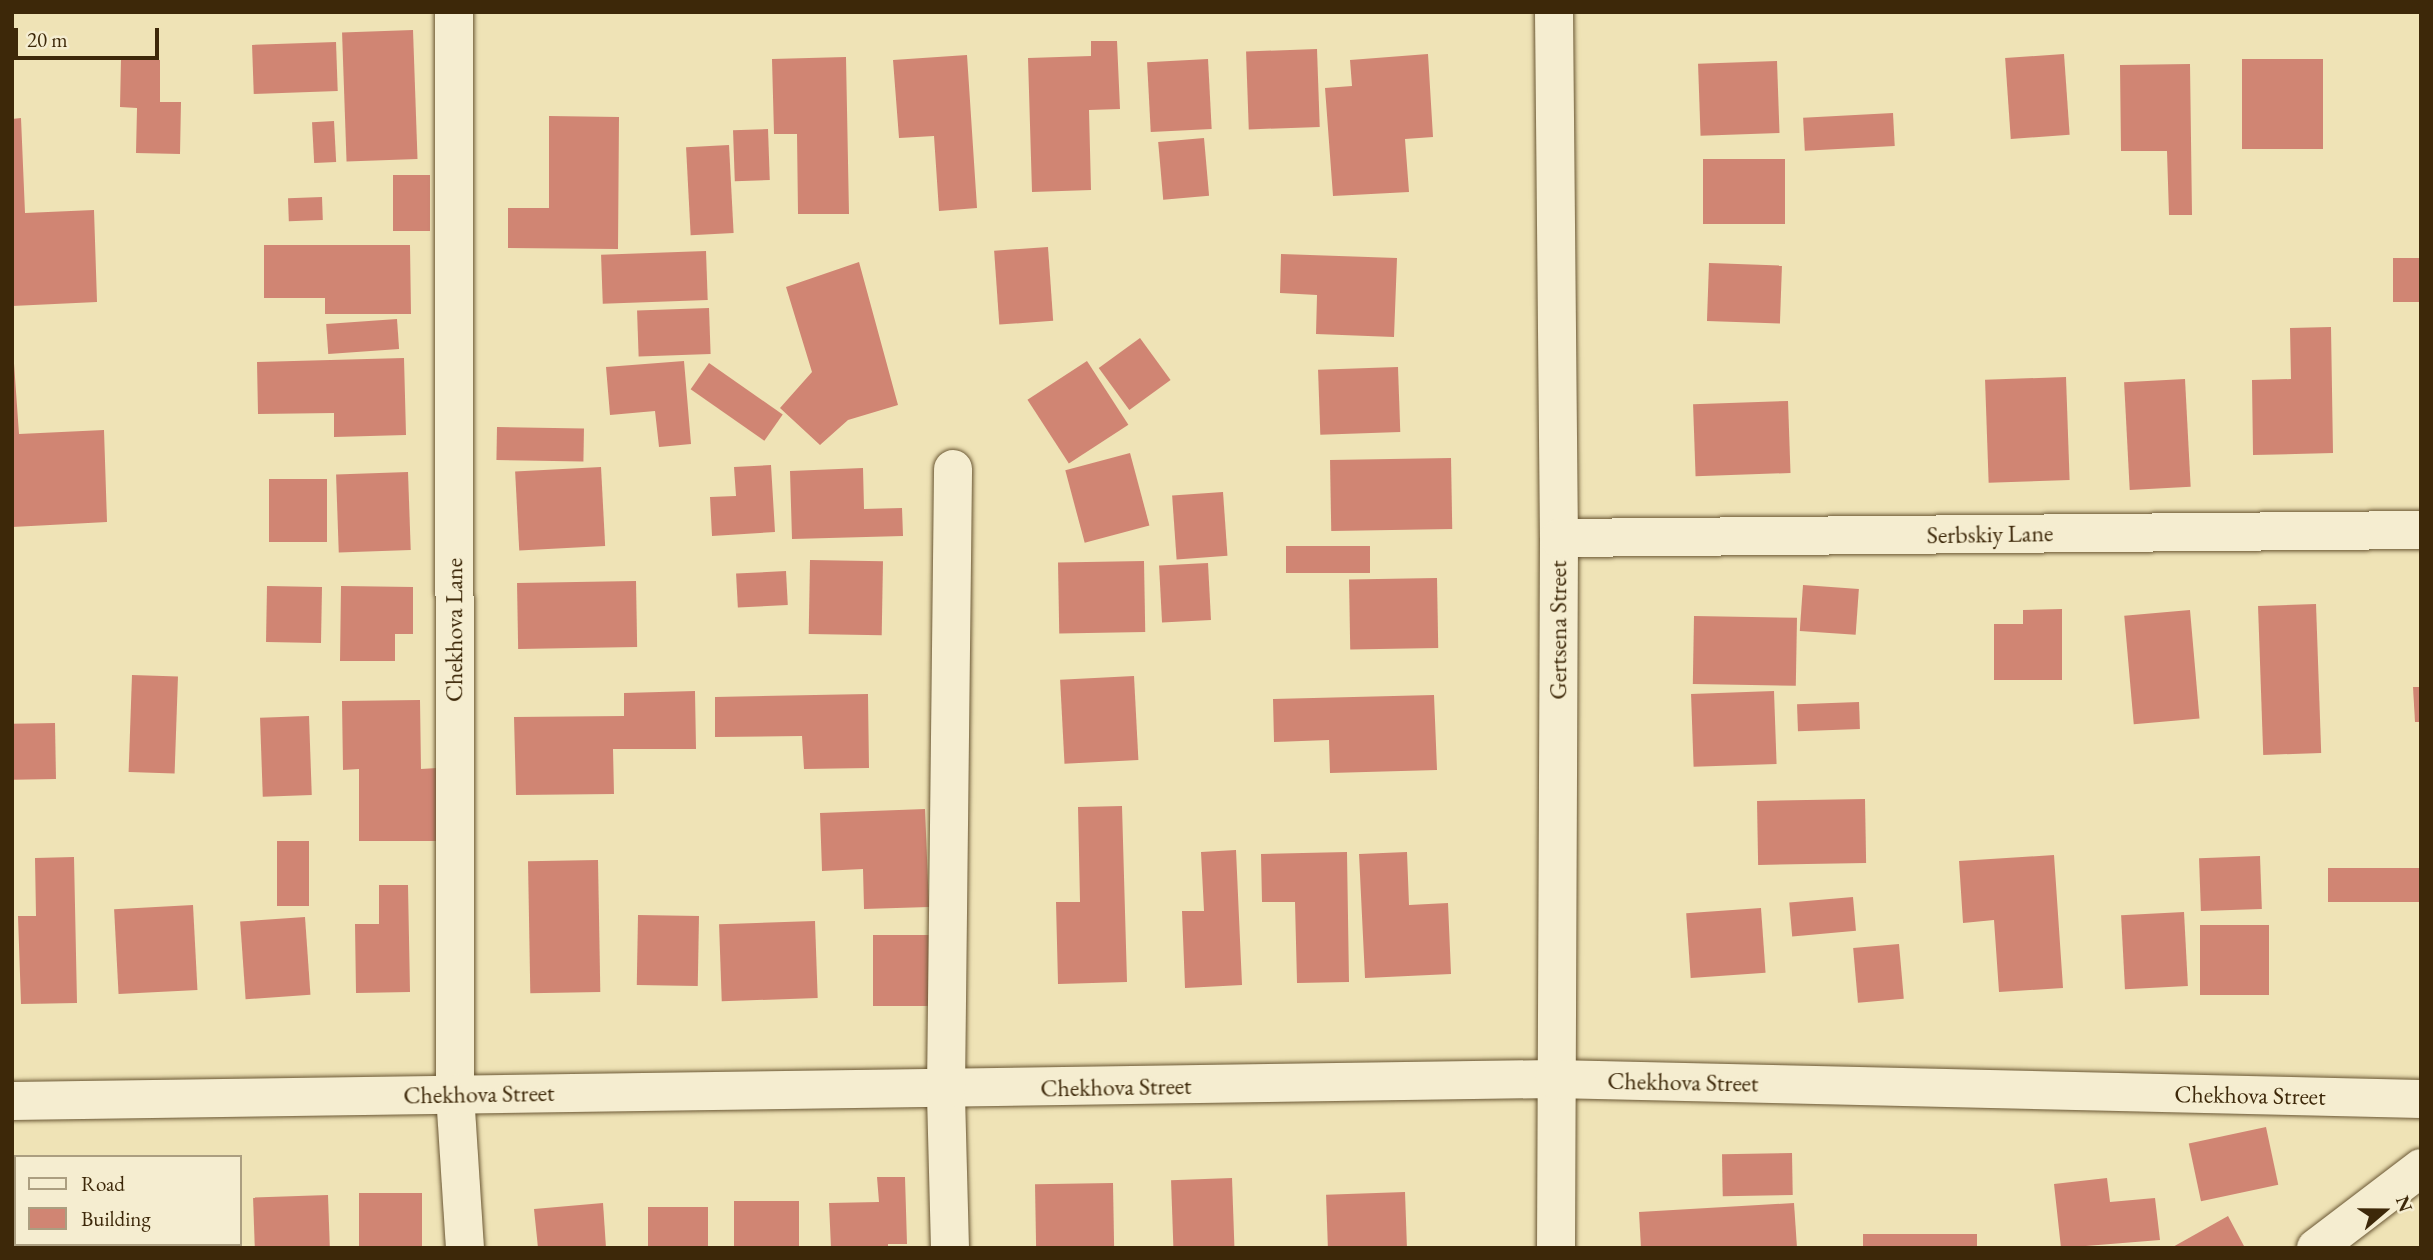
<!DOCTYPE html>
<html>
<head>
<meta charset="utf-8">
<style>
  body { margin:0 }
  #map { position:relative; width:2433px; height:1260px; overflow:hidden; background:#efe3b6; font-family:"EB Garamond",serif }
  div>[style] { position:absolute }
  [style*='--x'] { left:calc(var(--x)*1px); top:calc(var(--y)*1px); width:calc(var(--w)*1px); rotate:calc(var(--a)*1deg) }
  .building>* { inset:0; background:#d08573; transform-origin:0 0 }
  .roads { filter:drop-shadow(0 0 2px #6a5734) drop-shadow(0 0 2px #6a5734) }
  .street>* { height:38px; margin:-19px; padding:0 19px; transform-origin:19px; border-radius:19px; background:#f5edd0 }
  span { translate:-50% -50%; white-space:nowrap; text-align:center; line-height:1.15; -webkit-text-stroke:5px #f5edd0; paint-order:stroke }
  .street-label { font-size:24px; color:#3d2809 }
  .frame { position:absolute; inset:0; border:14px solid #3d2809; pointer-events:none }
  .legend { position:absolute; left:14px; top:1155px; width:228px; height:91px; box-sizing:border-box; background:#f5edd0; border:2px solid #ab9e80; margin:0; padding:9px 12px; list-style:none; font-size:21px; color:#3d2809 }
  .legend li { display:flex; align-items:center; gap:14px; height:35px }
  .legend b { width:35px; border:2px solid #ab9e80 }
  .north { position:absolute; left:2349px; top:1176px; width:70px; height:70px; -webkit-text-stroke:5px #f5edd0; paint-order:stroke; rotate:70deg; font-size:19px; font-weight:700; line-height:28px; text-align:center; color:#3d2809 }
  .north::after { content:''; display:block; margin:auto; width:24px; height:32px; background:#3d2809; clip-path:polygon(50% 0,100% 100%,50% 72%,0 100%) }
  .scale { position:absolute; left:14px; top:28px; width:145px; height:32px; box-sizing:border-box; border:4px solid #3d2809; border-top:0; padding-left:9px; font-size:21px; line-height:24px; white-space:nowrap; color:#3d2809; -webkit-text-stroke:5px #f5edd0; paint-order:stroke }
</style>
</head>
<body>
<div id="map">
  <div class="building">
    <div style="left:413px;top:30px;width:129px;height:71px;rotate:88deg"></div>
    <div style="clip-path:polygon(1091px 41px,1117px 41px,1120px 109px,1089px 110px,1091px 190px,1032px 192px,1028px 58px,1091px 56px)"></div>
    <div style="left:336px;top:42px;width:49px;height:84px;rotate:88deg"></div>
    <div style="left:1317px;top:49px;width:78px;height:71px;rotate:88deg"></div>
    <div style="clip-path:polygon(1428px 54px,1433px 137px,1405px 139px,1409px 192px,1333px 196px,1325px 88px,1352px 86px,1350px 60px)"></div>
    <div style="left:2064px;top:54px;width:81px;height:59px;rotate:86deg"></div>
    <div style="clip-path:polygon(967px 55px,977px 208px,939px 211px,934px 136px,899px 138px,893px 60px)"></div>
    <div style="clip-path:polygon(846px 57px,849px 214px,798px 214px,797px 134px,774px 134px,772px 59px)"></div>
    <div style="clip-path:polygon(121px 59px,160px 60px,160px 102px,181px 102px,180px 154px,136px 153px,137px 108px,120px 107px)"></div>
    <div style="left:1208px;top:59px;width:70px;height:61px;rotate:87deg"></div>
    <div style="left:2242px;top:59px;width:81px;height:90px"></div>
    <div style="left:1777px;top:61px;width:72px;height:79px;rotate:88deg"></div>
    <div style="clip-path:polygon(2190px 64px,2192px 215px,2169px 215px,2167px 151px,2121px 151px,2120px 65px)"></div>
    <div style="left:1893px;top:113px;width:33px;height:90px;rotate:87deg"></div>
    <div style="clip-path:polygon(549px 116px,619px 117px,618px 249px,508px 248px,508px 208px,549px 208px)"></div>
    <div style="clip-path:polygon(21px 118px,25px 213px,94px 210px,97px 302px,12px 306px,12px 119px)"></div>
    <div style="left:334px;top:121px;width:41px;height:22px;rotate:87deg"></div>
    <div style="left:768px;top:129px;width:51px;height:35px;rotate:88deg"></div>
    <div style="left:1204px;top:138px;width:58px;height:46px;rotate:85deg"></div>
    <div style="left:729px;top:145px;width:88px;height:43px;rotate:87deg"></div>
    <div style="left:1703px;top:159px;width:82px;height:65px"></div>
    <div style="left:430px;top:175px;width:56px;height:37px;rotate:90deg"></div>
    <div style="left:322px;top:197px;width:23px;height:34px;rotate:88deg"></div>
    <div style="clip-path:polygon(264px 245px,410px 245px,411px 314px,325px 314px,325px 298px,264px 298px)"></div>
    <div style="left:1048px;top:247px;width:74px;height:54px;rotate:86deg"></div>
    <div style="left:706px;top:251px;width:49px;height:105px;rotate:88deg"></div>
    <div style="clip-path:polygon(1281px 254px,1397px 258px,1394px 337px,1316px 334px,1317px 295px,1280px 293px)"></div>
    <div style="left:2421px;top:258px;width:44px;height:28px;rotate:90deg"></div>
    <div style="clip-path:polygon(859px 262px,898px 405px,848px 420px,820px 445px,780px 408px,812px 372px,786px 287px)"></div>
    <div style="left:1709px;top:263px;width:73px;height:58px;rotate:2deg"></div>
    <div style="left:709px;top:308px;width:46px;height:72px;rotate:88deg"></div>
    <div style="left:397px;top:319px;width:30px;height:71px;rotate:86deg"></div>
    <div style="clip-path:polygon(2331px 327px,2333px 453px,2253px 455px,2252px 380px,2291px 379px,2290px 328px)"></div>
    <div style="clip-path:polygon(12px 335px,19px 434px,104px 430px,107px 522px,12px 527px)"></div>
    <div style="left:1140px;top:338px;width:52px;height:51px;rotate:54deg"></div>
    <div style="clip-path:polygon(404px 358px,406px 435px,334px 437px,334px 413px,258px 414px,257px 362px)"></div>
    <div style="clip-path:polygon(684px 361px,691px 444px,659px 447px,655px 411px,610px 415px,606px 367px)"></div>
    <div style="left:1087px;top:361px;width:76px;height:71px;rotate:57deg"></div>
    <div style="left:709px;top:363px;width:90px;height:32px;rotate:35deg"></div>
    <div style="left:1398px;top:367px;width:65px;height:80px;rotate:88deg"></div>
    <div style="left:2066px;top:377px;width:103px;height:81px;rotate:88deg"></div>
    <div style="left:2185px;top:379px;width:108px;height:61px;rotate:87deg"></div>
    <div style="left:1788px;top:401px;width:72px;height:95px;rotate:88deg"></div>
    <div style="left:497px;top:427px;width:87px;height:33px;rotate:1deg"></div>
    <div style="left:1130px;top:453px;width:75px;height:67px;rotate:75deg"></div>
    <div style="left:1451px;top:458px;width:71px;height:121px;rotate:89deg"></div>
    <div style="clip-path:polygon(771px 465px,775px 532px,712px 536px,710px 497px,736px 496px,734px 467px)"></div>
    <div style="left:601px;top:467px;width:79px;height:86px;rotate:87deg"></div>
    <div style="clip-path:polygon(863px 468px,864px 509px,902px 508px,903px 536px,792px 539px,790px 471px)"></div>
    <div style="left:408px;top:472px;width:78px;height:72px;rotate:88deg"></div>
    <div style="left:269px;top:479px;width:58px;height:63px"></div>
    <div style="left:1223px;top:492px;width:64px;height:51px;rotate:86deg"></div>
    <div style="left:1286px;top:546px;width:84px;height:27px"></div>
    <div style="left:810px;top:560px;width:73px;height:74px;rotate:1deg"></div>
    <div style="left:1144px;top:561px;width:71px;height:86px;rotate:89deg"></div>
    <div style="left:1208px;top:563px;width:57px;height:49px;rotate:87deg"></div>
    <div style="left:786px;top:571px;width:34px;height:50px;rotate:87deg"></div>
    <div style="left:1437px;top:578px;width:70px;height:88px;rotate:89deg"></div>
    <div style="left:636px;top:581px;width:66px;height:119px;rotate:89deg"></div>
    <div style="left:1803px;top:585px;width:56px;height:46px;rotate:4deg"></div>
    <div style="left:267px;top:586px;width:55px;height:56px;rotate:1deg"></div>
    <div style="clip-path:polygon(341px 586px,413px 587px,413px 634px,395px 634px,395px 661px,340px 661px)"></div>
    <div style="left:2316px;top:604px;width:149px;height:58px;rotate:88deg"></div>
    <div style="clip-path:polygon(2062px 609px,2062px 680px,1994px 680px,1994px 624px,2023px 624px,2023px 610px)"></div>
    <div style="left:2190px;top:610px;width:109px;height:66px;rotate:85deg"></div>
    <div style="left:1694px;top:616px;width:103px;height:68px;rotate:1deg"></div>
    <div style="left:132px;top:675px;width:46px;height:97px;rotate:2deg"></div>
    <div style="left:1134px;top:676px;width:84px;height:74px;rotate:87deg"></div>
    <div style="clip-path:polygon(2413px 687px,2421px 687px,2421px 722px,2415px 722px)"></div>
    <div style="clip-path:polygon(695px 691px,696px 749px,613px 749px,614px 794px,516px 795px,514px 717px,624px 716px,624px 693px)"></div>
    <div style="left:1774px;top:691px;width:73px;height:83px;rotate:88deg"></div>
    <div style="clip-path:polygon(868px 694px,869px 768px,804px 769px,802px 736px,715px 737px,715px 697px)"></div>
    <div style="clip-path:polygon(1434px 695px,1437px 770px,1330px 773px,1329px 740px,1274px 742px,1273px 699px)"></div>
    <div style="clip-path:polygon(420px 700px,421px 769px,437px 768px,437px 841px,359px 841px,359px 769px,343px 770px,342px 701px)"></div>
    <div style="left:1859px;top:702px;width:27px;height:62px;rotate:88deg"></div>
    <div style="left:309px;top:716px;width:79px;height:49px;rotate:88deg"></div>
    <div style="left:55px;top:723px;width:56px;height:43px;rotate:89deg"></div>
    <div style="left:1865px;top:799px;width:64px;height:108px;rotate:89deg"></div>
    <div style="clip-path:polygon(1122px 806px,1127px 982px,1058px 984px,1056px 902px,1080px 902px,1078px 807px)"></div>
    <div style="clip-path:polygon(925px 809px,929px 907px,864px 909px,863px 869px,822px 871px,820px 813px)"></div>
    <div style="left:309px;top:841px;width:65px;height:32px;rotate:90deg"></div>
    <div style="clip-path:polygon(1236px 850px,1242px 985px,1185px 988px,1182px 911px,1204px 911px,1201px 852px)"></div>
    <div style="clip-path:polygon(1347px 852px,1349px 982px,1297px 983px,1295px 902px,1262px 902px,1261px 854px)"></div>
    <div style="clip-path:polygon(1407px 852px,1409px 905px,1448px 903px,1451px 974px,1365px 978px,1359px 854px)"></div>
    <div style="clip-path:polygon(2054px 855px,2063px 988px,1999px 992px,1994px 920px,1963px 923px,1959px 861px)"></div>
    <div style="left:2260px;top:856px;width:53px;height:61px;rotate:88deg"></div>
    <div style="clip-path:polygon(74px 857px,77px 1003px,21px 1004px,18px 916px,36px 916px,35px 858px)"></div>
    <div style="left:598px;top:860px;width:132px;height:70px;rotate:89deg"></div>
    <div style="left:2421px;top:868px;width:34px;height:93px;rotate:90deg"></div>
    <div style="clip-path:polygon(379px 885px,408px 885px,410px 992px,356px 993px,355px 924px,379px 924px)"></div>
    <div style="left:1853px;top:897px;width:34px;height:64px;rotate:85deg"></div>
    <div style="left:193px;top:905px;width:85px;height:79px;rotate:87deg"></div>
    <div style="left:1761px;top:908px;width:65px;height:75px;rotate:86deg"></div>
    <div style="left:2184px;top:912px;width:74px;height:63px;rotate:87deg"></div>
    <div style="left:638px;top:915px;width:61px;height:70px;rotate:1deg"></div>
    <div style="left:305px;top:917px;width:78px;height:65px;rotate:86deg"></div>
    <div style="left:815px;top:921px;width:77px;height:96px;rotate:88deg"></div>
    <div style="left:2200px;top:925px;width:69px;height:70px"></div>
    <div style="left:873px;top:935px;width:60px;height:71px"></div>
    <div style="left:1899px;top:944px;width:55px;height:46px;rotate:85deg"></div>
    <div style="left:2266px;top:1127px;width:59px;height:79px;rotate:78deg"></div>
    <div style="left:1792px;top:1153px;width:42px;height:70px;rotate:89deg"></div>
    <div style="clip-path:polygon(877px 1177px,905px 1177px,907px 1244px,888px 1244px,888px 1248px,831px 1248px,829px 1203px,879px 1202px)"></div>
    <div style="left:1232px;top:1178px;width:70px;height:61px;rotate:88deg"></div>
    <div style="clip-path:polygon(2107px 1178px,2110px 1202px,2155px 1198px,2160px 1240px,2061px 1248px,2054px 1184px)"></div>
    <div style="left:1113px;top:1183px;width:65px;height:78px;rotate:89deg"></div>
    <div style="left:1405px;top:1192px;width:56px;height:79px;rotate:88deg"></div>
    <div style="left:422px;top:1193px;width:55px;height:63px;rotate:90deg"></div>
    <div style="left:328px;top:1195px;width:53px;height:75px;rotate:88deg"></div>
    <div style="left:799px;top:1201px;width:47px;height:65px;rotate:90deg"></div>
    <div style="clip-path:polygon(603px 1203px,606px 1248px,538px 1248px,534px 1209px)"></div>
    <div style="clip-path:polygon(1794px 1203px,1797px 1248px,1641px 1248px,1639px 1212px)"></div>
    <div style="left:648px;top:1207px;width:60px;height:41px"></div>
    <div style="clip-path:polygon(2228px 1216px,2245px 1248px,2171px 1248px)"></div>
    <div style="left:1977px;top:1234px;width:14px;height:114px;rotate:90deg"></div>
    <div style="left:53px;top:1244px;width:72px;height:4px"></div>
    <div style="left:159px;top:1244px;width:67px;height:4px"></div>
  </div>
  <div class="roads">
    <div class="street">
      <div style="--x:454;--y:12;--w:1082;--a:89.95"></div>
      <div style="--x:455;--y:1094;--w:154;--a:86.3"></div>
      <div style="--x:1554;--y:12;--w:526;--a:89.46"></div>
      <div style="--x:1559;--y:538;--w:710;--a:90.24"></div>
      <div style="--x:1559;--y:538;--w:862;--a:-0.53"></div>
      <div style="--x:12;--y:1101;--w:1542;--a:-0.82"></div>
      <div style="--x:1554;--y:1079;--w:867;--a:1.32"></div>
      <div style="--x:950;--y:1248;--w:158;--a:-91.5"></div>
      <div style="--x:946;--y:1090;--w:621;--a:-89.35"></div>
      <div style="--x:2316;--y:1248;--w:132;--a:-37.3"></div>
    </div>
  </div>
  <div class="street-label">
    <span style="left:1990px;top:534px;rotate:-1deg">Serbskiy Lane</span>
    <span style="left:454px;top:630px;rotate:-90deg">Chekhova Lane</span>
    <span style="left:1558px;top:630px;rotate:-90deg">Gertsena Street</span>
    <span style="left:1683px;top:1082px;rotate:1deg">Chekhova Street</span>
    <span style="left:1116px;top:1087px;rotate:-1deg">Chekhova Street</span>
    <span style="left:479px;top:1094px;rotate:-1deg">Chekhova Street</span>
    <span style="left:2250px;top:1095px;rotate:1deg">Chekhova Street</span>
  </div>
  <div class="frame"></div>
  <ul class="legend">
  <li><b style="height:9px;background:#f5edd0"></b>Road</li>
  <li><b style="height:19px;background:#d08573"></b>Building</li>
  </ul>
  <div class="north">N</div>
  <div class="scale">20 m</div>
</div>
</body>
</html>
